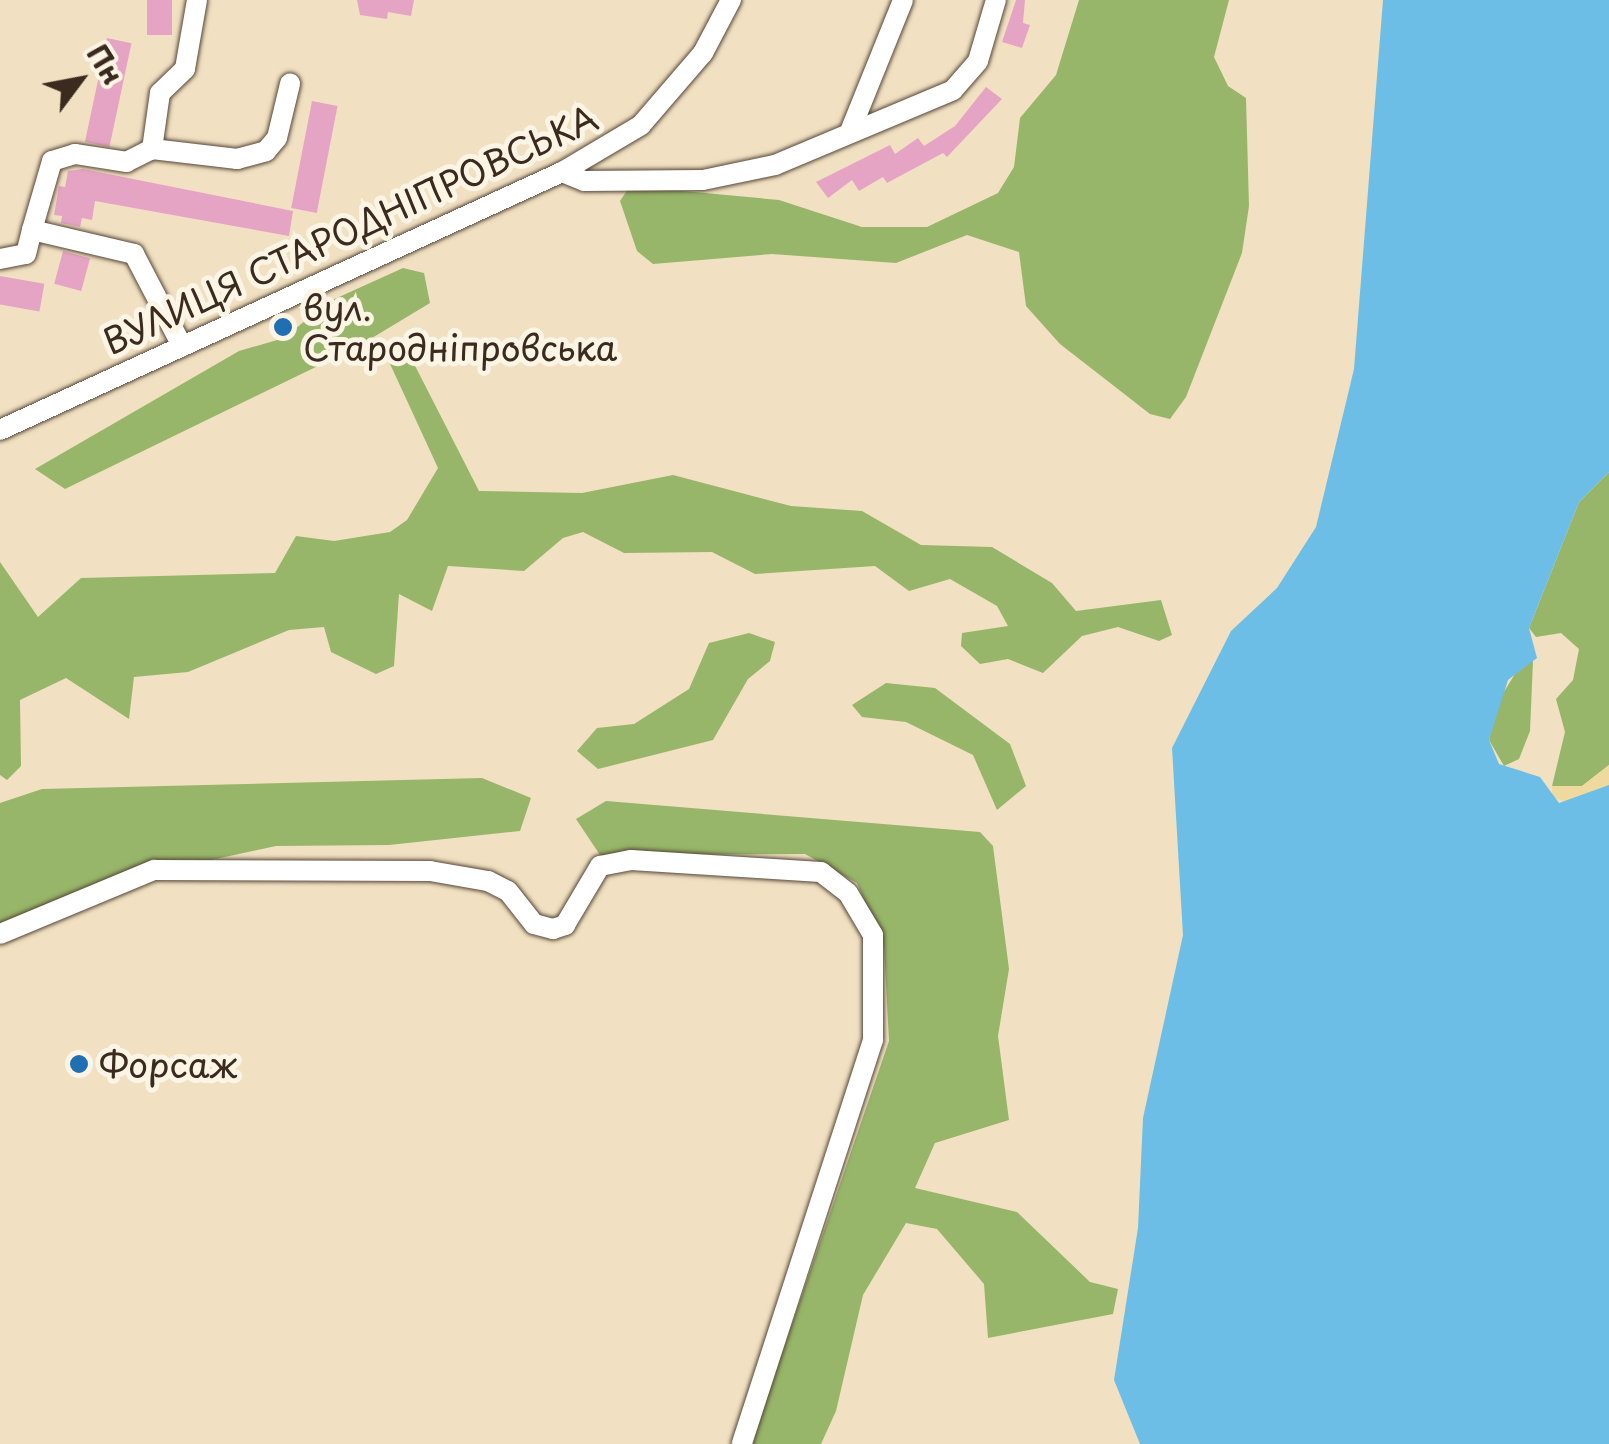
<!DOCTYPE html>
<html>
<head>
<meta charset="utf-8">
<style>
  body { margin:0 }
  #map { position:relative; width:1609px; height:1444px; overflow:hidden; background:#f1e1c2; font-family:"Playpen Sans",sans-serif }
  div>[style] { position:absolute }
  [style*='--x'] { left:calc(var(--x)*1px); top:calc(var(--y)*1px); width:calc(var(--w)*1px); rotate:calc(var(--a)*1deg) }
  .forest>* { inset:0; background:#97b669 }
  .sand>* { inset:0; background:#eeda9e }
  .water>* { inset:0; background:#6cbee7 }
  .building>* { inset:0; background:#e6a4c4; transform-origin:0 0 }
  .roads { filter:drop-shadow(0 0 2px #564537) drop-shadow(0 0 2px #564537) }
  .minor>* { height:20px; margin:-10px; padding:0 10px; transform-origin:10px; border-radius:10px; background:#fff }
  .dots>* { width:28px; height:28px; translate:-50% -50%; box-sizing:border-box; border:5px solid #fcf5e5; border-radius:50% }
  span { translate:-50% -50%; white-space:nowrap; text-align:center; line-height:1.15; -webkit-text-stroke:10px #fcf5e5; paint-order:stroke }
  .street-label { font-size:35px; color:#3b2a1e }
  .poi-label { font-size:35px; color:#3b2a1e }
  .left { translate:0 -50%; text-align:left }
  .north { position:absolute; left:30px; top:30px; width:100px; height:100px; -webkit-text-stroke:8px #fcf5e5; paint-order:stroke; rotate:58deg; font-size:28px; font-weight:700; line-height:40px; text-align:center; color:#3b2a1e }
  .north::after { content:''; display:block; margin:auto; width:35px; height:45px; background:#3b2a1e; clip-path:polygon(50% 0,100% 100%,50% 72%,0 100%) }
</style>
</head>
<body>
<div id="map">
  <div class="forest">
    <div style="clip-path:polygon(1079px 0,1229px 0,1214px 57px,1228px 86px,1246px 98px,1249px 206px,1242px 253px,1186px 397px,1170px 419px,1150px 414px,1060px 344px,1026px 306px,1019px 252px,967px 235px,896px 263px,772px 254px,653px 264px,637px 251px,620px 201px,630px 186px,779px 200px,862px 227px,927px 227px,998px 193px,1014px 167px,1020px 118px,1056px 75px)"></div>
    <div style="clip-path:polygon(403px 268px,424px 273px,430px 303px,357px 347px,65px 489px,35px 469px,239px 351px,284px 338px,328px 302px)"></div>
    <div style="clip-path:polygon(407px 350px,479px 491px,582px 493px,673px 475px,791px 506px,862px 511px,921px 545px,992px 547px,1052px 583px,1076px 611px,1161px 600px,1172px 635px,1159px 641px,1118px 627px,1082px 636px,1043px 673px,1008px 659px,980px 664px,961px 646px,962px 633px,1008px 626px,997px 606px,950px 579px,909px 591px,875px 566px,755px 574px,712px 552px,624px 553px,583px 532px,563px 538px,524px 571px,448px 566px,432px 611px,399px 594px,394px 666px,376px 674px,331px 652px,324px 627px,289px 630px,188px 672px,134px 677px,129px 719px,66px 678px,20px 700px,21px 766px,7px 780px,0 775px,0 562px,38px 617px,81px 578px,275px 573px,296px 536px,334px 541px,390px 532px,407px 520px,438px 468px,385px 353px)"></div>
    <div style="clip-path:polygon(1609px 472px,1609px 765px,1582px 786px,1561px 788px,1552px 786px,1565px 732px,1556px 699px,1573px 680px,1579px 649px,1561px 633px,1536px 637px,1529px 628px,1579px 502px)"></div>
    <div style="clip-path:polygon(749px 633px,775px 642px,770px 661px,748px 679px,713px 740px,598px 769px,577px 751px,597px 728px,634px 724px,689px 689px,709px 643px)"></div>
    <div style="clip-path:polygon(1533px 661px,1530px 731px,1519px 759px,1504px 766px,1489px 740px,1500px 698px,1520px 666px)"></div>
    <div style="clip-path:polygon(886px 683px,935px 688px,1010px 744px,1026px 786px,997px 810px,973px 755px,906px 722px,862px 717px,852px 705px)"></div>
    <div style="clip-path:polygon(482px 778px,531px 798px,520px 831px,389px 845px,276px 846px,170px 869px,0 940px,0 803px,42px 789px)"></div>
    <div style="clip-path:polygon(606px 801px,980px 832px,993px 846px,1009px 969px,998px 1036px,1009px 1120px,935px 1143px,915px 1188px,1017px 1212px,1090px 1282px,1118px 1289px,1113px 1314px,988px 1338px,984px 1284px,937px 1229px,906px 1223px,863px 1295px,836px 1411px,821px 1444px,751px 1444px,889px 1041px,884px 948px,857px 883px,805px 854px,600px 855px,576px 819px)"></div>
  </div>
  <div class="sand">
    <div style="clip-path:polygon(1609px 765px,1609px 785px,1571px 803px,1552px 797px,1552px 786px,1582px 786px)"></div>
  </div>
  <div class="water">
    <div style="clip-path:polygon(1383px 0,1609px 0,1609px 472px,1579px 502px,1529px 628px,1537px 658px,1508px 680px,1489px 740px,1499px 764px,1540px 777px,1559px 803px,1609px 785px,1609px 1444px,1140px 1444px,1114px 1380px,1138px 1228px,1143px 1118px,1183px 935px,1172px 748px,1231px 631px,1277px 588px,1316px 527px,1354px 369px)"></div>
  </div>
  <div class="building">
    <div style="left:147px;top:0;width:25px;height:35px"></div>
    <div style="clip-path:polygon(357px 0,414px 0,411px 16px,388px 12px,387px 19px,360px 15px)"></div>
    <div style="clip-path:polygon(1016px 0,1025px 0,1023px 23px,1030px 25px,1022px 48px,1002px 42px)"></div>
    <div style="left:107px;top:38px;width:25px;height:106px;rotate:12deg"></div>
    <div style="clip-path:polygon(986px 87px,1002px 99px,947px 157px,943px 153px,887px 183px,883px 177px,859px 191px,852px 180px,828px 198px,816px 182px,890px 145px,895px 154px,918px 138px,924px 146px,955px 126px)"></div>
    <div style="left:312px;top:101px;width:26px;height:109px;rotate:11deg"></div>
    <div style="clip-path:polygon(83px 169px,293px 211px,289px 236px,95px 201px,92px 220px,82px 218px,80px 227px,61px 223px,62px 216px,54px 215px,59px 186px,65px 187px,68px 171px)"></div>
    <div style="left:63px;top:251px;width:28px;height:34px;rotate:15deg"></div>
    <div style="left:0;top:276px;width:45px;height:28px;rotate:10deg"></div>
  </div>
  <div class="roads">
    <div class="minor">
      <div style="--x:197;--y:0;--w:70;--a:99.9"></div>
      <div style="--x:185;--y:69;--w:35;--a:136"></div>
      <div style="--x:160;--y:93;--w:57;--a:98.1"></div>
      <div style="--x:152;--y:149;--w:86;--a:6.7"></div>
      <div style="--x:237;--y:159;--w:30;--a:-15"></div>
      <div style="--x:266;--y:151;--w:17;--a:-50"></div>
      <div style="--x:277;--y:138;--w:56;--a:-76.5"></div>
      <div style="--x:851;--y:129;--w:139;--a:-68"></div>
      <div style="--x:152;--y:149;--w:28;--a:153"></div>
      <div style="--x:127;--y:162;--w:53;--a:-171.3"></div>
      <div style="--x:75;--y:154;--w:24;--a:163"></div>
      <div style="--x:52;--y:161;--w:72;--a:106.2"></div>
      <div style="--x:32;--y:230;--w:105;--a:13.2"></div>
      <div style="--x:134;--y:254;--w:104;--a:62.4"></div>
      <div style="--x:562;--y:172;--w:24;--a:22"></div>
      <div style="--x:584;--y:181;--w:119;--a:-0.5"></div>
      <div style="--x:703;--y:180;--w:74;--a:-11.8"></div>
      <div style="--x:775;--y:165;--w:193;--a:-22.8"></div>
      <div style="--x:953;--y:90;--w:38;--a:-49"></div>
      <div style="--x:978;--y:61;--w:64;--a:-73.6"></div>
      <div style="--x:0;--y:259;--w:26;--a:-11"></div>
      <div style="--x:26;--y:254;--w:25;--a:-76"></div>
      <div style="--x:0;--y:430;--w:618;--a:-24.66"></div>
      <div style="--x:562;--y:172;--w:92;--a:-30.7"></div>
      <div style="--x:641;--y:125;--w:95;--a:-49.3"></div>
      <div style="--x:703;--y:53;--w:60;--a:-62.2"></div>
      <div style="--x:0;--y:934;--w:167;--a:-22.6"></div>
      <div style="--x:154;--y:870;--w:276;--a:0.2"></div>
      <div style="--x:430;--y:871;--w:59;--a:9.8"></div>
      <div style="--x:488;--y:881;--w:22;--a:27"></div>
      <div style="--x:508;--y:891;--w:42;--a:51.8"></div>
      <div style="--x:534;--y:924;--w:20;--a:15"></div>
      <div style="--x:553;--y:929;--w:13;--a:-18"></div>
      <div style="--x:565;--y:925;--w:69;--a:-59.3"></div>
      <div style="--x:600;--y:866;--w:32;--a:-11"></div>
      <div style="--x:631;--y:860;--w:190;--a:3.6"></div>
      <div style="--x:821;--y:872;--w:34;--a:38"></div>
      <div style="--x:848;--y:893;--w:49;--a:59.2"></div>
      <div style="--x:873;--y:935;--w:105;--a:90"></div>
      <div style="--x:873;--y:1040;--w:425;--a:108"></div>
    </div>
  </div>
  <div class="dots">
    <div style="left:283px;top:327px;background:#1f6fb2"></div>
    <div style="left:79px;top:1064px;background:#1f6fb2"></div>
  </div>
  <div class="street-label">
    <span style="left:350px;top:229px;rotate:-25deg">ВУЛИЦЯ СТАРОДНІПРОВСЬКА</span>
  </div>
  <div class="poi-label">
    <span class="left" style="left:303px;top:327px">вул.<br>Стародніпровська</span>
    <span class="left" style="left:99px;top:1064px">Форсаж</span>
  </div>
  <div class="north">Пн</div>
</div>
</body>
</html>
